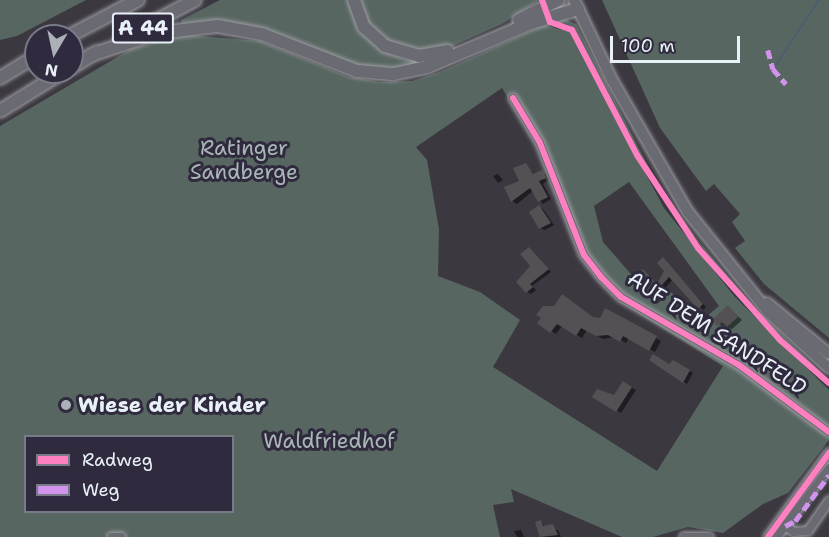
<!DOCTYPE html>
<html>
<head>
<meta charset="utf-8">
<style>
  body { margin:0 }
  #map { position:relative; width:829px; height:537px; overflow:hidden; background:#3c3840; font-family:"Shantell Sans",sans-serif }
  div>[style] { position:absolute }
  [style*='--x'] { left:calc(var(--x)*1px); top:calc(var(--y)*1px); width:calc(var(--w)*1px); rotate:calc(var(--a)*1deg) }
  .green>* { inset:0; background:#576661 }
  .shadow>* { inset:0; background:#0007 }
  .stream>* { height:2px; margin:-1px; padding:0 1px; transform-origin:1px; border-radius:1px; background:#4b5e72 }
  .building>* { inset:0; background:#555053 }
  .roads { filter:drop-shadow(0 0 2px #9d9da2) drop-shadow(0 0 2px #9d9da2) }
  .minor>* { height:8px; margin:-4px; padding:0 4px; transform-origin:4px; border-radius:4px; background:#6a6b72 }
  .major>* { height:10px; margin:-5px; padding:0 5px; transform-origin:5px; border-radius:5px; background:#6a6b72 }
  .highway>* { height:12px; margin:-6px; padding:0 6px; transform-origin:6px; border-radius:6px; background:#6a6b72 }
  .quiet>* { height:4.5px; margin-top:-2.25px; transform-origin:0; background:repeating-linear-gradient(90deg,#d193ec 0 9px,transparent 0 13.5px) }
  .cycleway>* { height:6px; margin:-3px; padding:0 3px; transform-origin:3px; border-radius:3px; background:#ff80c0 }
  .dots>* { width:16px; height:16px; translate:-50% -50%; box-sizing:border-box; border:3px solid #2f2a3d; border-radius:50% }
  span { translate:-50% -50%; white-space:nowrap; text-align:center; line-height:1.15; -webkit-text-stroke:6px #2f2a3d; paint-order:stroke }
  .shield-label span { padding:2px 4px; background:#2f2a3d; border:2px solid; border-radius:4px; -webkit-text-stroke-width:0 }
  .shield-label { font-size:20px; color:#e8f1f8; font-weight:700 }
  .park-label { font-size:21px; color:#a9b6b6 }
  .street-label { font-size:21px; color:#e8f1f8 }
  .poi-label { font-size:21px; color:#e8f1f8; font-weight:700 }
  .left { translate:0 -50%; text-align:left }
  .legend { position:absolute; left:24px; top:435px; width:210px; height:78px; box-sizing:border-box; background:#2f2a3d; border:2px solid #797a88; margin:0; padding:8px 10px; list-style:none; font-size:18px; color:#e8f1f8 }
  .legend li { display:flex; align-items:center; gap:12px; height:30px }
  .legend b { width:30px; border:2px solid #797a88 }
  .north { position:absolute; left:24px; top:24px; width:60px; height:60px; box-sizing:border-box; background:#2f2a3d; border:2px solid #797a88; border-radius:50%; rotate:189deg; font-size:16px; font-weight:700; line-height:24px; text-align:center; color:#e8f1f8 }
  .north::after { content:''; display:block; margin:auto; width:21px; height:27px; background:#acb0b8; clip-path:polygon(50% 0,100% 100%,50% 72%,0 100%) }
  .scale { position:absolute; left:610px; top:36px; width:130px; height:27px; box-sizing:border-box; border:3px solid #e8f1f8; border-top:0; padding-left:8px; font-size:18px; line-height:21px; white-space:nowrap; color:#e8f1f8; -webkit-text-stroke:4px #2f2a3d; paint-order:stroke }
</style>
</head>
<body>
<div id="map">
  <div class="green">
    <div style="clip-path:polygon(0 0,86px 0,17px 36px,0 40px)"></div>
    <div style="clip-path:polygon(220px 0,350px 0,375px 44px,390px 54px,406px 60px,438px 56px,403px 70px,362px 68px,282px 38px,182px 25px,181px 20px)"></div>
    <div style="clip-path:polygon(358px 0,539px 0,504px 23px,450px 47px,418px 53px,386px 42px,371px 29px)"></div>
    <div style="clip-path:polygon(602px 0,829px 0,829px 338px,764px 284px,735px 248px,745px 241px,732px 222px,740px 214px,714px 184px,706px 191px,660px 128px)"></div>
    <div style="clip-path:polygon(563px 18px,576px 24px,652px 174px,697px 239px,757px 310px,821px 372px,777px 335px,734px 289px,673px 210px,635px 149px,576px 33px,566px 24px,553px 22px)"></div>
    <div style="clip-path:polygon(evenodd,544px 25px,570px 32px,664px 208px,735px 297px,829px 390px,829px 440px,788px 493px,763px 504px,723px 533px,688px 527px,653px 537px,622px 537px,511px 489px,514px 502px,493px 505px,500px 537px,0 537px,0 126px,131px 49px,188px 35px,260px 41px,349px 77px,381px 82px,412px 81px,442px 71px,544px 25px,502px 88px,538px 147px,582px 259px,599px 281px,619px 301px,723px 366px,657px 471px,493px 367px,520px 320px,480px 292px,438px 276px,439px 229px,427px 160px,416px 147px,502px 88px,544px 25px,629px 182px,719px 306px,700px 322px,671px 292px,657px 304px,603px 242px,594px 206px,629px 182px,544px 25px,26px 436px,232px 436px,232px 512px,26px 512px,26px 436px)"></div>
  </div>
  <div class="shadow">
    <div style="clip-path:polygon(525px 165px,535px 175px,546px 174px,549px 180px,543px 184px,551px 199px,543px 204px,533px 191px,517px 204px,512px 201px,506px 188px,521px 181px)"></div>
    <div style="clip-path:polygon(498px 174px,503px 180px,498px 183px,493px 176px)"></div>
    <div style="clip-path:polygon(539px 207px,543px 209px,554px 225px,545px 230px,540px 228px)"></div>
    <div style="clip-path:polygon(533px 251px,551px 272px,532px 286px,536px 290px,531px 294px,527px 292px)"></div>
    <div style="clip-path:polygon(663px 259px,706px 307px,703px 310px,673px 279px,655px 300px,651px 298px,637px 277px,643px 270px,658px 285px,666px 271px)"></div>
    <div style="clip-path:polygon(728px 307px,742px 320px,732px 329px,719px 325px)"></div>
    <div style="clip-path:polygon(606px 310px,661px 341px,655px 352px,629px 338px,626px 343px,615px 337px,603px 339px,587px 330px,582px 338px,562px 326px,556px 334px,539px 323px,601px 319px)"></div>
    <div style="clip-path:polygon(732px 339px,754px 351px,752px 355px,730px 342px)"></div>
    <div style="clip-path:polygon(651px 360px,669px 366px,673px 362px,693px 373px,687px 384px)"></div>
    <div style="clip-path:polygon(624px 383px,636px 390px,621px 413px,594px 396px,614px 397px)"></div>
    <div style="clip-path:polygon(541px 522px,546px 528px,558px 530px,561px 537px,541px 537px,537px 523px)"></div>
    <div style="clip-path:polygon(521px 530px,524px 537px,517px 537px,514px 531px)"></div>
  </div>
  <div class="stream">
    <div style="--x:776;--y:65;--w:78;--a:-56.5"></div>
  </div>
  <div class="building">
    <div style="clip-path:polygon(526px 163px,533px 174px,542px 170px,546px 178px,539px 181px,548px 197px,538px 202px,530px 188px,511px 202px,504px 187px,519px 181px,513px 168px)"></div>
    <div style="clip-path:polygon(539px 205px,551px 223px,539px 229px,529px 212px)"></div>
    <div style="clip-path:polygon(529px 247px,549px 269px,530px 284px,533px 287px,526px 293px,516px 282px,530px 266px,520px 254px)"></div>
    <div style="clip-path:polygon(663px 257px,703px 304px,698px 309px,669px 277px,650px 299px,635px 276px,643px 269px,657px 284px,664px 271px,657px 263px)"></div>
    <div style="clip-path:polygon(562px 294px,593px 317px,600px 318px,605px 308px,657px 336px,649px 351px,623px 336px,620px 342px,608px 335px,596px 336px,581px 328px,576px 336px,557px 324px,550px 333px,537px 323px,541px 318px,536px 315px,543px 306px,554px 306px)"></div>
    <div style="clip-path:polygon(728px 305px,738px 317px,727px 327px,722px 322px,718px 327px,712px 320px)"></div>
    <div style="clip-path:polygon(653px 354px,669px 364px,673px 360px,690px 370px,683px 383px,649px 360px)"></div>
    <div style="clip-path:polygon(623px 381px,632px 387px,616px 412px,592px 397px,597px 389px,614px 395px)"></div>
    <div style="clip-path:polygon(541px 520px,543px 526px,553px 524px,558px 535px,540px 537px,535px 522px)"></div>
  </div>
  <div class="roads">
    <div class="minor">
      <div style="--x:513;--y:98;--w:52;--a:59"></div>
      <div style="--x:540;--y:143;--w:120;--a:68.6"></div>
      <div style="--x:584;--y:255;--w:28;--a:52"></div>
      <div style="--x:601;--y:277;--w:28;--a:45"></div>
      <div style="--x:621;--y:297;--w:136;--a:30"></div>
      <div style="--x:739;--y:365;--w:112;--a:36.7"></div>
      <div style="--x:781;--y:523;--w:16;--a:35"></div>
      <div style="--x:794;--y:532;--w:14;--a:-4"></div>
      <div style="--x:808;--y:531;--w:37;--a:-55"></div>
      <div style="--x:112;--y:537;--w:9;--a:0"></div>
      <div style="--x:684;--y:537;--w:25;--a:0"></div>
      <div style="--x:768;--y:537;--w:104;--a:-54"></div>
      <div style="--x:777;--y:537;--w:86;--a:-53"></div>
    </div>
    <div class="major">
      <div style="--x:574;--y:0;--w:89;--a:64.6"></div>
      <div style="--x:612;--y:80;--w:152;--a:60.1"></div>
      <div style="--x:688;--y:212;--w:128;--a:51.3"></div>
      <div style="--x:768;--y:312;--w:83;--a:42.6"></div>
      <div style="--x:767;--y:303;--w:80;--a:39.4"></div>
    </div>
    <div class="highway">
      <div style="--x:354;--y:0;--w:29;--a:70"></div>
      <div style="--x:364;--y:27;--w:28;--a:42"></div>
      <div style="--x:385;--y:46;--w:35;--a:16"></div>
      <div style="--x:419;--y:56;--w:29;--a:-10"></div>
      <div style="--x:519;--y:20;--w:44;--a:-27.1"></div>
      <div style="--x:69;--y:36;--w:78;--a:-27.6"></div>
      <div style="--x:120;--y:40;--w:85;--a:-28.1"></div>
      <div style="--x:91;--y:55;--w:71;--a:-18.2"></div>
      <div style="--x:158;--y:33;--w:60;--a:-6.7"></div>
      <div style="--x:218;--y:26;--w:45;--a:10.3"></div>
      <div style="--x:262;--y:34;--w:102;--a:21.3"></div>
      <div style="--x:357;--y:71;--w:37;--a:5"></div>
      <div style="--x:394;--y:74;--w:34;--a:-12"></div>
      <div style="--x:427;--y:67;--w:113;--a:-22.9"></div>
      <div style="--x:531;--y:23;--w:49;--a:-16.6"></div>
      <div style="--x:72;--y:67;--w:29;--a:-31"></div>
      <div style="--x:0;--y:78;--w:42;--a:-31.4"></div>
      <div style="--x:0;--y:111;--w:74;--a:-31.8"></div>
    </div>
  </div>
  <div class="quiet">
    <div style="--x:768;--y:50;--w:20;--a:75"></div>
    <div style="--x:773;--y:69;--w:20;--a:49"></div>
    <div style="--x:785;--y:526;--w:11;--a:-27"></div>
    <div style="--x:795;--y:521;--w:57;--a:-53.5"></div>
  </div>
  <div class="cycleway">
    <div style="--x:542;--y:0;--w:23;--a:70"></div>
    <div style="--x:550;--y:22;--w:23;--a:20"></div>
    <div style="--x:572;--y:30;--w:141;--a:62.5"></div>
    <div style="--x:637;--y:155;--w:111;--a:56.7"></div>
    <div style="--x:698;--y:248;--w:123;--a:48.3"></div>
    <div style="--x:780;--y:340;--w:65;--a:41.3"></div>
    <div style="--x:513;--y:98;--w:52;--a:59"></div>
    <div style="--x:540;--y:143;--w:120;--a:68.6"></div>
    <div style="--x:584;--y:255;--w:28;--a:52"></div>
    <div style="--x:601;--y:277;--w:28;--a:45"></div>
    <div style="--x:621;--y:297;--w:136;--a:30"></div>
    <div style="--x:739;--y:365;--w:112;--a:36.7"></div>
    <div style="--x:768;--y:537;--w:104;--a:-54"></div>
  </div>
  <div class="dots">
    <div style="left:66px;top:405px;background:#acb0b8"></div>
  </div>
  <div class="shield-label">
    <span style="left:143px;top:28px">A 44</span>
  </div>
  <div class="park-label">
    <span style="left:244px;top:160px">Ratinger<br>Sandberge</span>
    <span style="left:329px;top:441px">Waldfriedhof</span>
  </div>
  <div class="street-label">
    <span style="left:717px;top:333px;rotate:33deg">AUF DEM SANDFELD</span>
  </div>
  <div class="poi-label">
    <span class="left" style="left:78px;top:405px">Wiese der Kinder</span>
  </div>
  <ul class="legend">
  <li><b style="height:8px;background:#ff80c0"></b>Radweg</li>
  <li><b style="height:8px;background:#d193ec"></b>Weg</li>
  </ul>
  <div class="north">N</div>
  <div class="scale">100 m</div>
</div>
</body>
</html>
